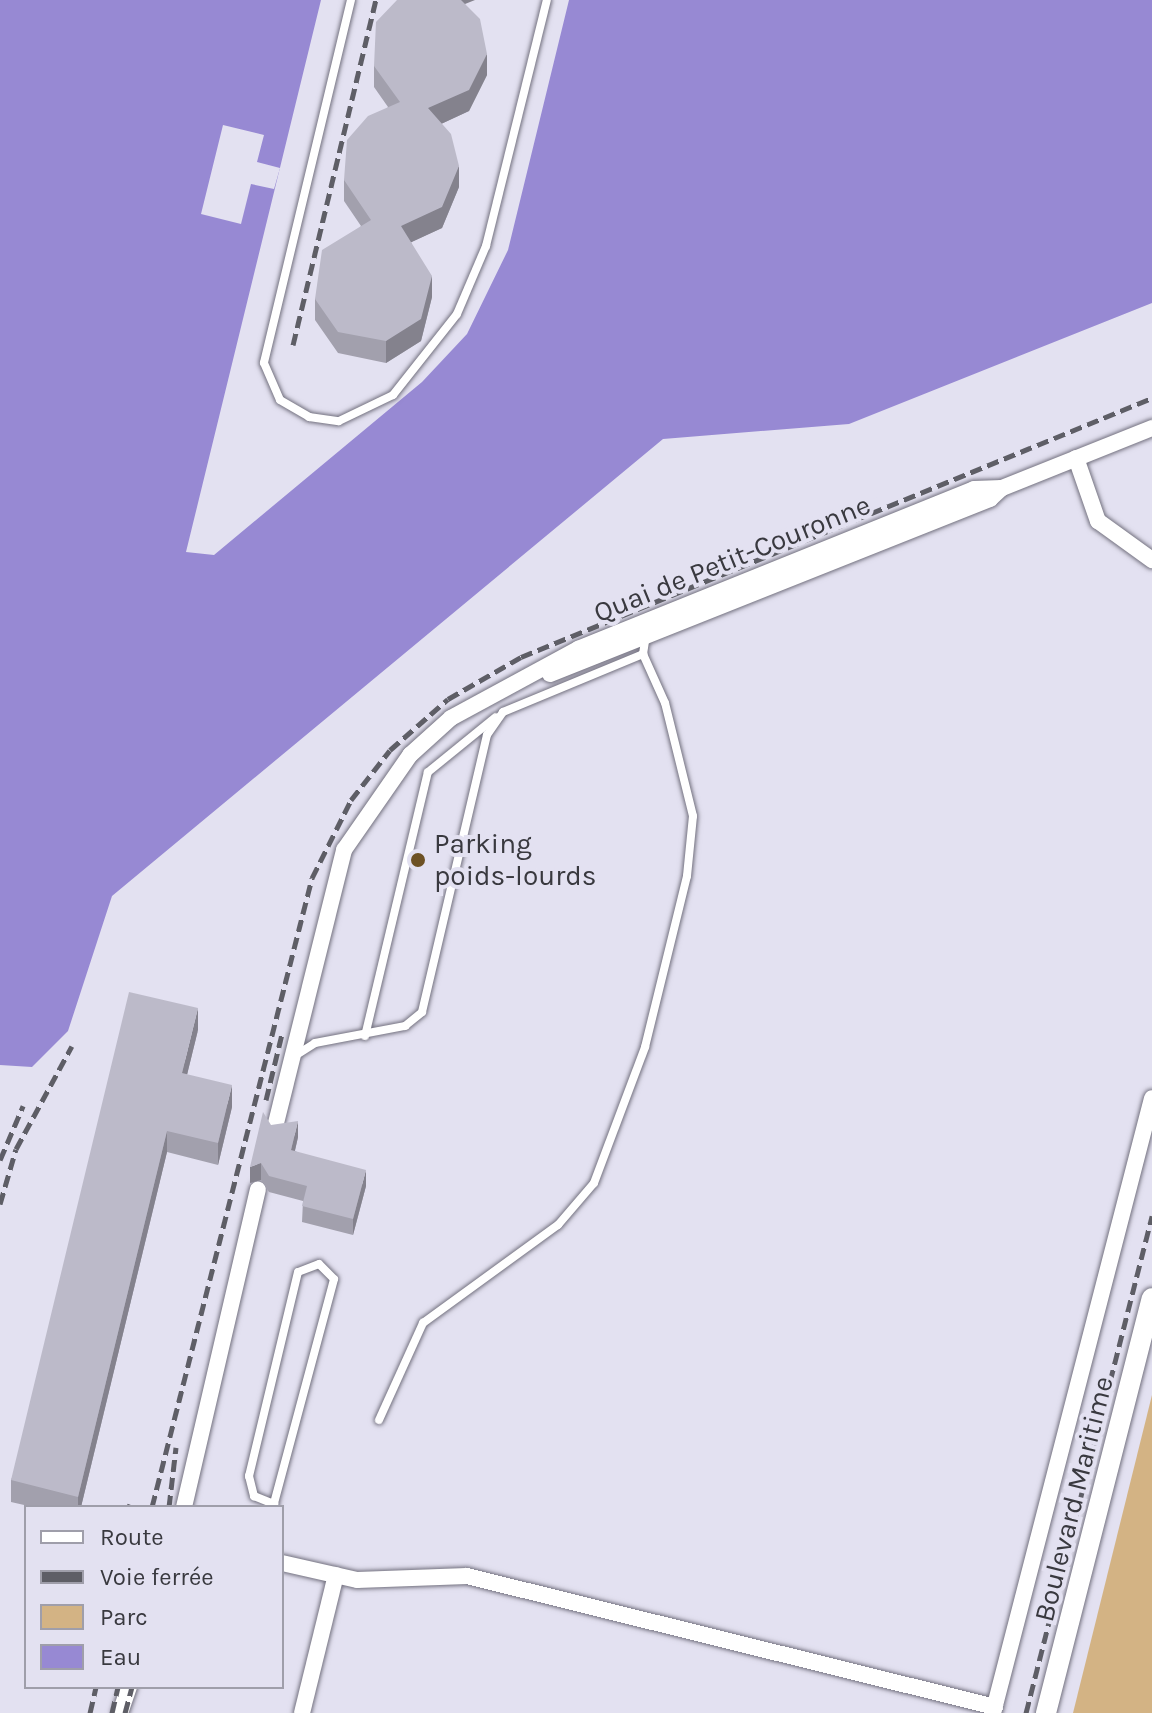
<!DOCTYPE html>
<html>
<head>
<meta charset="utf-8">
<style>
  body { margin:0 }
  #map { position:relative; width:1152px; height:1713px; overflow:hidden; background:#e3e1f1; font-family:Karla,sans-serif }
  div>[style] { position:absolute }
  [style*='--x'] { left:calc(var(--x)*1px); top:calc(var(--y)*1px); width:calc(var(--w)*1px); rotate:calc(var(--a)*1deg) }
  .green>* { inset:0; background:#d3b384 }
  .water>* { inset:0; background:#9789d3 }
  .pier>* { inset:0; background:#e3e1f1 }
  .roads { filter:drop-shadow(0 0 2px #73717f) drop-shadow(0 0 2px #73717f) }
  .service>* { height:8px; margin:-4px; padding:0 4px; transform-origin:4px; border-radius:4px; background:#fff }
  .minor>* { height:16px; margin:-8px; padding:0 8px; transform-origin:8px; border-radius:8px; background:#fff }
  .tertiary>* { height:20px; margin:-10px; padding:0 10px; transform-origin:10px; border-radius:10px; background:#fff }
  .rail>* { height:5px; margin-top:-2.5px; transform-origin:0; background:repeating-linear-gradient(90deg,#5e5e66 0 12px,transparent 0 18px) }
  .wall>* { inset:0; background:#a2a0ad }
  .shaded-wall>* { inset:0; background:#84828d }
  .building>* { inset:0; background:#bcbac9 }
  .dots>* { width:22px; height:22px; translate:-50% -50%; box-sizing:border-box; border:4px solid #e3e1f1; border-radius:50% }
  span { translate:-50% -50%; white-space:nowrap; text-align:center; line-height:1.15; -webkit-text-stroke:8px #e3e1f1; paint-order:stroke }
  .street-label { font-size:28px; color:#39393f }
  .poi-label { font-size:28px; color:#39393f }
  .left { translate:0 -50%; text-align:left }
  .legend { position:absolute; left:24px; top:1505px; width:260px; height:184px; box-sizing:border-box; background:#e3e1f1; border:2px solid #9f9eaa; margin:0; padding:10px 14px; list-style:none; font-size:24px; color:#39393f }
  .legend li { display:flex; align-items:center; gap:16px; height:40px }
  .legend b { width:40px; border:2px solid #9f9eaa }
</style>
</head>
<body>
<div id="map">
  <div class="green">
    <div style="clip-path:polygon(1152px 1395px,1152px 1713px,1073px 1713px)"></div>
  </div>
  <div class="water">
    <div style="clip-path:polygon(0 0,321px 0,186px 552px,214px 555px,422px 382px,467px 334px,508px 250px,569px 0,1152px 0,1152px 303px,849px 424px,663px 439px,112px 896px,68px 1031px,32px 1067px,0 1065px)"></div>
  </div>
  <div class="pier">
    <div style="clip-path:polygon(223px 125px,264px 135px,257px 162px,280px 168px,274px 189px,251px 184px,241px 224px,201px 214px)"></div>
  </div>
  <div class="roads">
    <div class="service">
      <div style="--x:351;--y:0;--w:373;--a:103.5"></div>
      <div style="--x:264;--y:363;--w:40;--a:66.6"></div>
      <div style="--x:280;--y:400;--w:34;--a:30"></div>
      <div style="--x:309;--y:417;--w:30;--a:8"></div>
      <div style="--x:339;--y:421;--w:60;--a:-25.7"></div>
      <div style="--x:393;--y:395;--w:103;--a:-51.7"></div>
      <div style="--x:457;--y:314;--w:74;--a:-66.9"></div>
      <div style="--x:486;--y:246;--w:253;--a:-76.1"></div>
      <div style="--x:365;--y:1036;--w:271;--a:-76.6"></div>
      <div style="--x:428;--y:772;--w:87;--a:-39"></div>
      <div style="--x:293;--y:1057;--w:26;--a:-32"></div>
      <div style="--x:315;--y:1043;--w:92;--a:-10.7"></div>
      <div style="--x:405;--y:1026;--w:22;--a:-39"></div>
      <div style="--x:422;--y:1012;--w:285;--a:-76.8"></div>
      <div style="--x:487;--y:735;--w:28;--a:-55"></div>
      <div style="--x:503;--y:712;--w:152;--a:-22.5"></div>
      <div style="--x:643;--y:654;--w:18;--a:-81"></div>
      <div style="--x:379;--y:1420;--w:107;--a:-65.6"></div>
      <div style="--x:423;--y:1323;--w:167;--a:-36"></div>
      <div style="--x:558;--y:1225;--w:55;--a:-49.4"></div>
      <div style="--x:594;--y:1183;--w:145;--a:-69.4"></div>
      <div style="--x:645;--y:1047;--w:176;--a:-76.2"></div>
      <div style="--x:687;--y:876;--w:60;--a:-84.3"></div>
      <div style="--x:693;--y:816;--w:116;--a:-103.9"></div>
      <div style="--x:665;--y:703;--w:54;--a:-114.2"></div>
      <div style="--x:273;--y:1507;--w:236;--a:-75"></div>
      <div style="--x:334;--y:1279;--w:21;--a:-135"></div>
      <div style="--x:319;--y:1264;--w:22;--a:159"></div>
      <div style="--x:298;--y:1272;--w:210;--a:103.5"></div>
      <div style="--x:249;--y:1476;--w:21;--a:76"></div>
      <div style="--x:254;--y:1496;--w:22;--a:22"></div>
    </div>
    <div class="minor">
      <div style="--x:1076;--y:458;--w:67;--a:70.8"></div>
      <div style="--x:1098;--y:521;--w:67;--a:35.8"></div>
      <div style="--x:550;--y:674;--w:474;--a:-21.7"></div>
      <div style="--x:990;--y:499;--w:16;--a:-43"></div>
      <div style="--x:274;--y:1131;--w:290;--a:-76"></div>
      <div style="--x:344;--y:850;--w:116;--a:-55.2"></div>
      <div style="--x:410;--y:755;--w:55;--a:-42.1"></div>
      <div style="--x:451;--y:718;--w:145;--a:-28.5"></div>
      <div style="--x:578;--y:649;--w:427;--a:-22"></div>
      <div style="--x:974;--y:489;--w:28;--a:-2"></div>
      <div style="--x:1002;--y:488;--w:162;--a:-21.8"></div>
      <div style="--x:184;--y:1507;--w:326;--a:-76.9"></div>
      <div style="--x:282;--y:1563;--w:77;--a:12.8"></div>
      <div style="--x:357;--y:1580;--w:110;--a:-2.1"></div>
      <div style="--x:467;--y:1576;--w:544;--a:13.93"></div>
      <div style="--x:120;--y:1713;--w:28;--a:-71"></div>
      <div style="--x:302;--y:1713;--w:142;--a:-76.2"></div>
      <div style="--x:993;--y:1713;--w:635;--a:-75.5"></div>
    </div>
    <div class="tertiary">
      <div style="--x:1046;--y:1713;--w:428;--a:-75.7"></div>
    </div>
  </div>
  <div class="rail">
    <div style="--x:293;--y:345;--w:355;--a:-76.5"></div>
    <div style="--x:266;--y:1100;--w:68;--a:-76.4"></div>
    <div style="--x:0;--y:1160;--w:59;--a:-66.9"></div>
    <div style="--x:0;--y:1204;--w:57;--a:-73.8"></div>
    <div style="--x:16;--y:1149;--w:117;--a:-61.5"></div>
    <div style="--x:129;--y:1507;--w:3;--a:-72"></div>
    <div style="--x:152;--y:1507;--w:649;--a:-75.73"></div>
    <div style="--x:312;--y:878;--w:87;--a:-63.4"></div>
    <div style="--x:351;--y:800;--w:63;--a:-52"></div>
    <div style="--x:390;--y:750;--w:77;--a:-41.3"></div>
    <div style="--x:448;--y:699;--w:84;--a:-29.9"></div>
    <div style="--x:521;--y:657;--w:682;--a:-22.32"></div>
    <div style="--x:169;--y:1507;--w:60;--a:-83.3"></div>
    <div style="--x:90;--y:1713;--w:27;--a:-77"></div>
    <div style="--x:112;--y:1713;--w:27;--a:-77"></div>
    <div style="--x:125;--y:1713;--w:27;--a:-75"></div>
    <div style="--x:1026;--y:1713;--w:513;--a:-75.77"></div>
  </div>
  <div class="wall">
    <div style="clip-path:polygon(465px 4px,487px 75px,469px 111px,441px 124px,459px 187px,442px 228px,411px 242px,432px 297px,421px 341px,386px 363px,338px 353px,315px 320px,315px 299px,361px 226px,344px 201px,344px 180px,388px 107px,374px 87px,374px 66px)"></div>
    <div style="clip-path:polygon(198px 1030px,187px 1075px,232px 1107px,218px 1165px,167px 1152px,81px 1507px,33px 1507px,11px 1502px,11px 1480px)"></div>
    <div style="clip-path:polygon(271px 1125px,298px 1137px,295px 1151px,366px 1186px,353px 1235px,302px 1222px,303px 1201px,269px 1192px,261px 1180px,250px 1183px)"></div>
  </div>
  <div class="shaded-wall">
    <div style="clip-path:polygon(450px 0,475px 0,450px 10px)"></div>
    <div style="clip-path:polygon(487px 54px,487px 75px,469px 111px,428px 130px,428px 108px)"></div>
    <div style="clip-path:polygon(459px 166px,459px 187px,442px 228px,401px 247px,401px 226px)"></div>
    <div style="clip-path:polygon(432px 276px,432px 297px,421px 341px,386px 363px,386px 341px)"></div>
    <div style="clip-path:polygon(198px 1008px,198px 1030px,182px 1095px,182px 1073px)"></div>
    <div style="clip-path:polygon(232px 1085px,232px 1107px,218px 1165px,218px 1143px)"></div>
    <div style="clip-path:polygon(298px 1121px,298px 1137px,291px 1167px,291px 1150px)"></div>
    <div style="clip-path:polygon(167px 1131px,167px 1152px,81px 1507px,78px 1507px,78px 1497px)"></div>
    <div style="clip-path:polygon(261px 1163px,261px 1180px,250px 1183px,250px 1167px)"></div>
    <div style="clip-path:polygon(366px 1170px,366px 1186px,353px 1235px,353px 1219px)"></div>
  </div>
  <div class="building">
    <div style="clip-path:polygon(397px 0,461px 0,480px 19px,487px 54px,469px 90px,428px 108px,451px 134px,459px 166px,442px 207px,401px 226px,432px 276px,421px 319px,386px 341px,338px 332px,315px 299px,322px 250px,371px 220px,344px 180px,347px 140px,368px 116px,400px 102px,374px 66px,376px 22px)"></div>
    <div style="clip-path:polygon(129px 992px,198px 1008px,182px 1073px,232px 1085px,218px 1143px,167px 1131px,78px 1497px,11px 1480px)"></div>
    <div style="clip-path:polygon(263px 1112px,271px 1125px,298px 1121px,291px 1150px,366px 1170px,353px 1219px,302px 1206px,307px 1186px,269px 1176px,261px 1163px,250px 1167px)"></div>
  </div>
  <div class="dots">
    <div style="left:418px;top:860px;background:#6d5124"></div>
  </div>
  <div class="street-label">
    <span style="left:732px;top:559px;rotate:-22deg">Quai de Petit-Couronne</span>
    <span style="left:1074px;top:1499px;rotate:-76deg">Boulevard Maritime</span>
  </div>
  <div class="poi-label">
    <span class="left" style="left:434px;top:860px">Parking<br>poids-lourds</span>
  </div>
  <ul class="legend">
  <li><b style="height:10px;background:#fff"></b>Route</li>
  <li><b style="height:10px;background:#5e5e66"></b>Voie ferrée</li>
  <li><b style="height:22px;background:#d3b384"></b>Parc</li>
  <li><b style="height:22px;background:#9789d3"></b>Eau</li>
  </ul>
</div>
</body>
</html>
